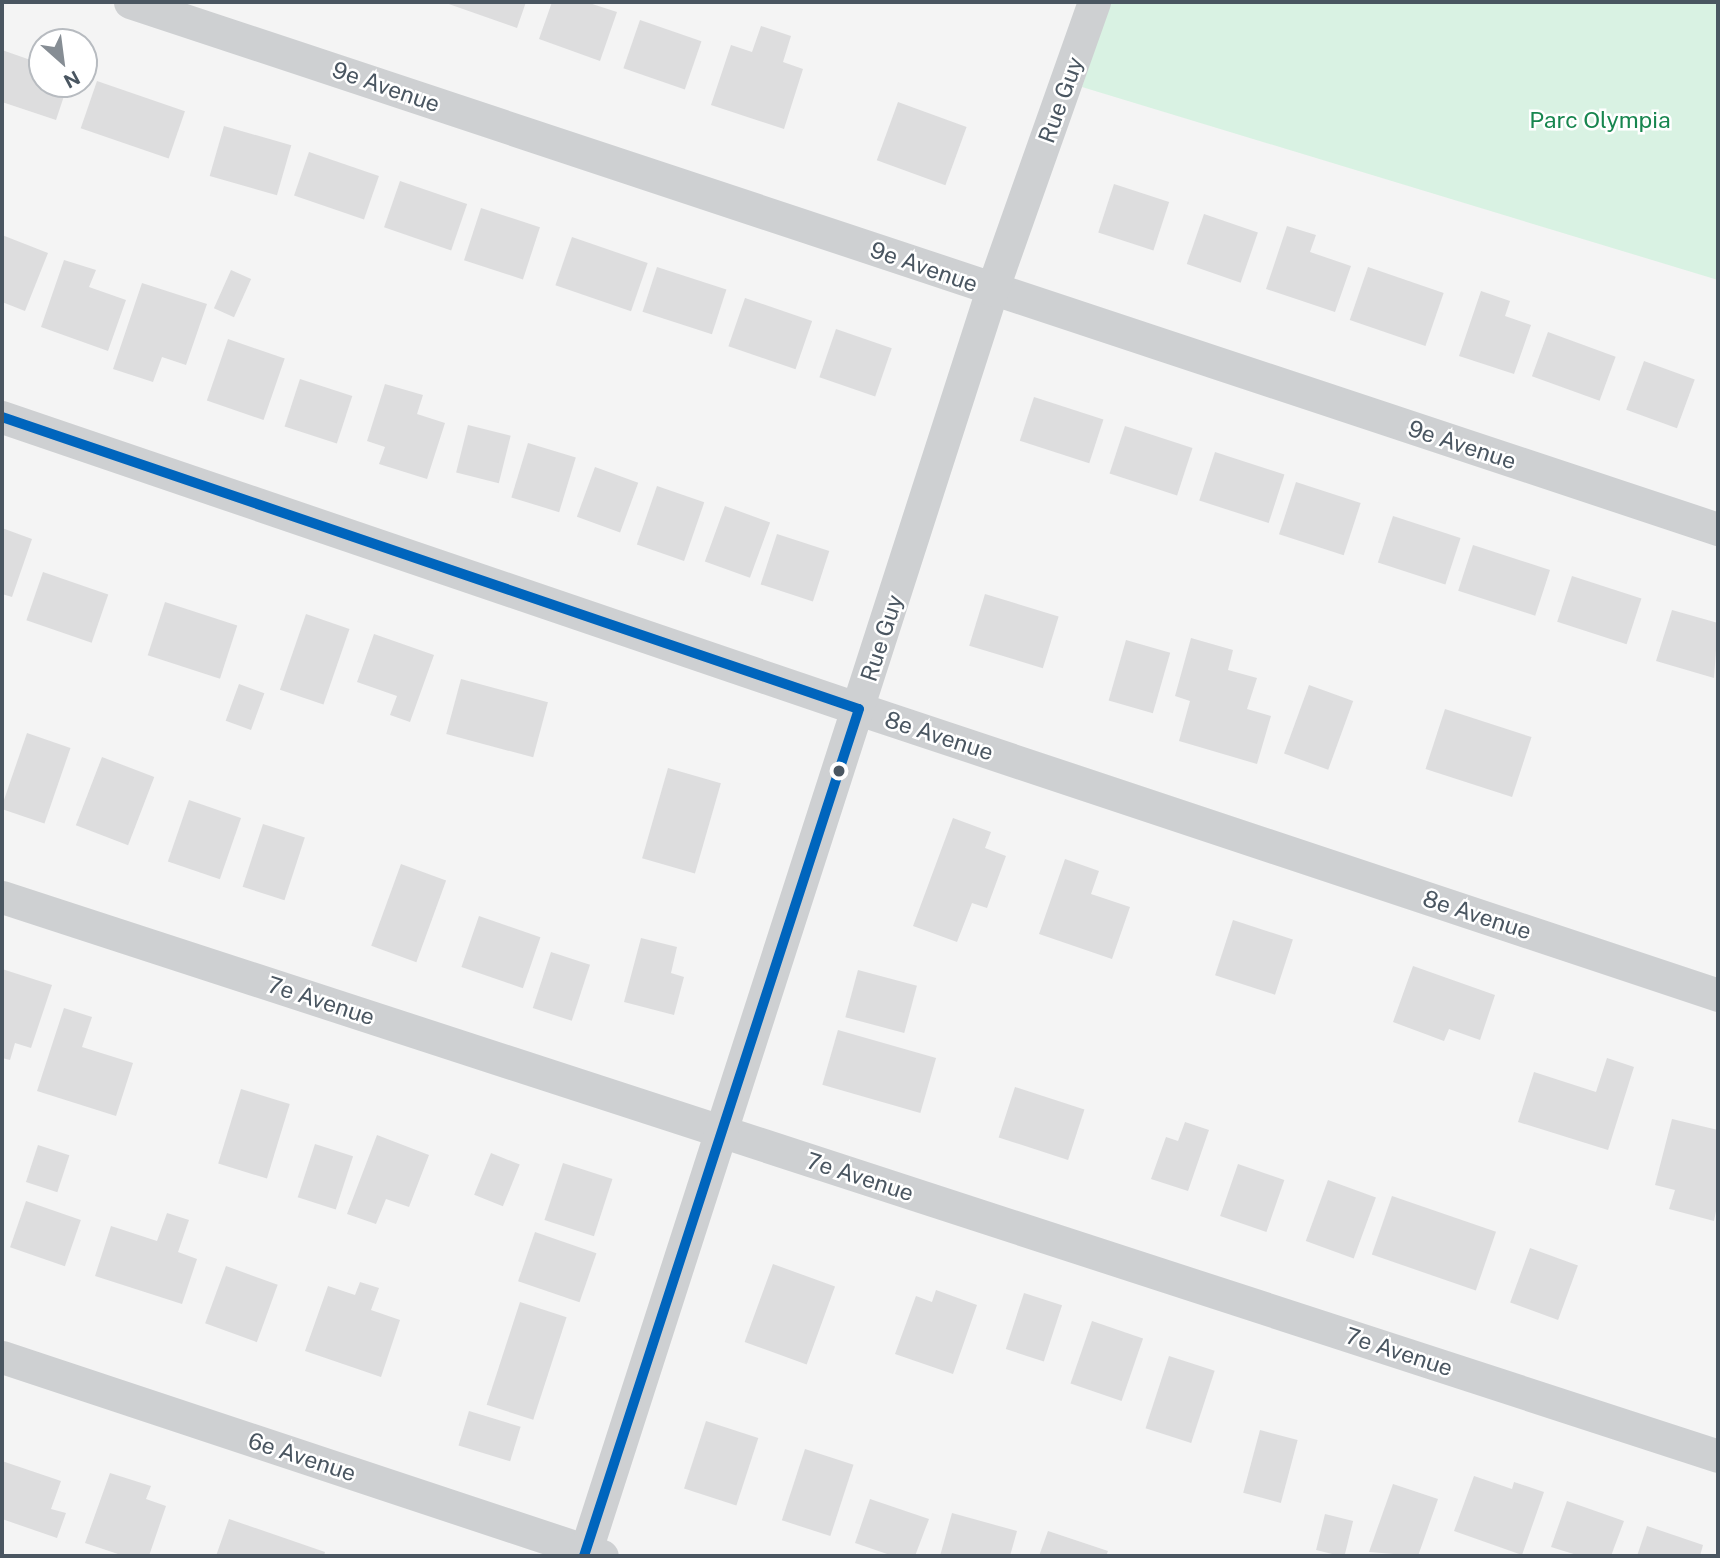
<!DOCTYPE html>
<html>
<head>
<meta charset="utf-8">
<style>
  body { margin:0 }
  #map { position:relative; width:1720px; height:1558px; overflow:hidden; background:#f4f4f4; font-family:"Public Sans",sans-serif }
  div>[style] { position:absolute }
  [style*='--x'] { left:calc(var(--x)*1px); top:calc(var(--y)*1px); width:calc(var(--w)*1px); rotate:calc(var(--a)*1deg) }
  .green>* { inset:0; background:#d9f2e3 }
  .building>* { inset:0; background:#ddddde; transform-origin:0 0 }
  .street>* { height:33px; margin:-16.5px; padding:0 16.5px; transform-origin:16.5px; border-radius:16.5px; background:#ced0d2 }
  .bus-1>* { height:10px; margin:-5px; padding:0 5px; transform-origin:5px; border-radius:5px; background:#0065bd }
  .dots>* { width:19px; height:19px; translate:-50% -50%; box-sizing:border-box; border:4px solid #fff; border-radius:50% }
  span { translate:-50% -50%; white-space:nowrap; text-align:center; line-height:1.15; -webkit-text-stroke:5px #fff; paint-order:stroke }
  .street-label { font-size:23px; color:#4a5661 }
  .park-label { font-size:23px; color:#17864f }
  .frame { position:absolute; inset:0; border:4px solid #4a5661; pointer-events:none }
  .north { position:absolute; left:28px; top:28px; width:70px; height:70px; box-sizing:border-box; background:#fff; border:2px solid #b7bbc0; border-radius:50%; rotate:152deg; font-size:19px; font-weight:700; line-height:28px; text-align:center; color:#4a5661 }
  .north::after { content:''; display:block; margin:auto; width:24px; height:32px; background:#868d94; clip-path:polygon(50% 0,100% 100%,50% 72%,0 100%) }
</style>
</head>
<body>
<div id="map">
  <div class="green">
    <div style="clip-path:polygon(1110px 2px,1718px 2px,1718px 280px,1082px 87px)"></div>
  </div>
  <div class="building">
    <div style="clip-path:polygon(443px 2px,526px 2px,517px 28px)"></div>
    <div style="clip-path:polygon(552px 2px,586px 2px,617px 12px,600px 61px,539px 39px)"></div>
    <div style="left:640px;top:20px;width:65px;height:51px;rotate:19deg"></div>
    <div style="clip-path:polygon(761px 26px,791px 36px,783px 62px,803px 69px,784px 129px,711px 105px,731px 45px,752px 52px)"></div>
    <div style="clip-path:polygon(2px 50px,42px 64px,42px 84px,68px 84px,56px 120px,2px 102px)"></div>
    <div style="left:97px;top:81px;width:93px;height:50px;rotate:19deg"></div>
    <div style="left:898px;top:102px;width:73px;height:62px;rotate:20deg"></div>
    <div style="left:224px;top:126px;width:70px;height:52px;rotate:16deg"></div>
    <div style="left:309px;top:152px;width:74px;height:46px;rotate:19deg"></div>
    <div style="left:400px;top:181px;width:71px;height:49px;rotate:19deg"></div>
    <div style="left:1114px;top:184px;width:58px;height:51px;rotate:18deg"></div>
    <div style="left:481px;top:208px;width:62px;height:55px;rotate:18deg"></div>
    <div style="left:1204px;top:214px;width:57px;height:53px;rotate:19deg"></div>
    <div style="clip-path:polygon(1287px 226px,1316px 235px,1310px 252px,1351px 266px,1335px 312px,1266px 289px)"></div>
    <div style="clip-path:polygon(2px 235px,48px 253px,25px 311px,2px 302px)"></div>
    <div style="left:572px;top:237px;width:80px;height:51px;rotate:19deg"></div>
    <div style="clip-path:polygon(64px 260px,96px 270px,89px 287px,126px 300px,108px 351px,41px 327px)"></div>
    <div style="left:657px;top:267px;width:73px;height:47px;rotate:18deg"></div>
    <div style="left:1368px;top:267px;width:80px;height:56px;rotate:19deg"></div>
    <div style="left:231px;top:270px;width:22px;height:42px;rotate:24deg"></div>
    <div style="clip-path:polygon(142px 283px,207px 304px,186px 365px,162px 357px,153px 382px,113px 369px)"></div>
    <div style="clip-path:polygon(1481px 291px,1510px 301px,1505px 316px,1531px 325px,1514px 374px,1459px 356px)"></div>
    <div style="left:745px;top:298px;width:71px;height:51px;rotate:19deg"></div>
    <div style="left:836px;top:329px;width:59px;height:51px;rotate:19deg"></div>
    <div style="left:1548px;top:332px;width:72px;height:47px;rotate:20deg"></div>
    <div style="left:228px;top:339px;width:60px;height:65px;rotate:19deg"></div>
    <div style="left:1644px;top:361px;width:54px;height:52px;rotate:20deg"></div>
    <div style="left:300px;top:379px;width:55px;height:50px;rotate:18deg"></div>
    <div style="clip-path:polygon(385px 384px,423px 395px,417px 414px,445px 423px,427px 479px,379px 464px,385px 447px,367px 441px)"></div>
    <div style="left:1034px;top:397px;width:73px;height:46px;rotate:18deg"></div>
    <div style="left:468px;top:425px;width:44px;height:49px;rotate:14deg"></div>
    <div style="left:1125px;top:426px;width:71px;height:50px;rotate:18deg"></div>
    <div style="left:528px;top:443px;width:50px;height:57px;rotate:17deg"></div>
    <div style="left:1215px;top:452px;width:73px;height:51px;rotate:18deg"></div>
    <div style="left:595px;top:467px;width:46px;height:53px;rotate:20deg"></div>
    <div style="left:1296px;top:482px;width:68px;height:55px;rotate:18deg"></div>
    <div style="left:657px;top:486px;width:50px;height:62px;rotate:19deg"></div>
    <div style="left:725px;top:506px;width:48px;height:59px;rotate:20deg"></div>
    <div style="left:1393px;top:516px;width:71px;height:49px;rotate:18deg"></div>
    <div style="clip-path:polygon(2px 528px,32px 539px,12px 597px,2px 594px)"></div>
    <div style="left:777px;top:534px;width:55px;height:53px;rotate:18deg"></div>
    <div style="left:1473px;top:545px;width:81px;height:48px;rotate:18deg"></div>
    <div style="left:43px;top:572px;width:69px;height:51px;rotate:19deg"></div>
    <div style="left:1572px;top:576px;width:73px;height:48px;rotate:18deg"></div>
    <div style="left:985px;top:594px;width:77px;height:54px;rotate:17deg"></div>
    <div style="left:165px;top:602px;width:76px;height:56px;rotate:18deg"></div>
    <div style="clip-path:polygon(1672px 610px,1718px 623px,1714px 678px,1656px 661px)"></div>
    <div style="left:306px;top:614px;width:46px;height:80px;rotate:19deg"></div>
    <div style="clip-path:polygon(374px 634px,434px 655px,410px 722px,390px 715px,397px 696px,357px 682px)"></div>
    <div style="clip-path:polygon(1191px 638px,1233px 650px,1228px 670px,1257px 678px,1247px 709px,1271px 716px,1257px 764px,1179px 741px,1190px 701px,1175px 696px)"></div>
    <div style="left:1126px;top:640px;width:46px;height:63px;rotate:16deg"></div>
    <div style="left:461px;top:679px;width:90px;height:57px;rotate:15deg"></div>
    <div style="left:239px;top:684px;width:27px;height:39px;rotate:20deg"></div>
    <div style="left:1309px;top:685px;width:47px;height:73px;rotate:20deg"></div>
    <div style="left:1445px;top:709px;width:91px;height:63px;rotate:18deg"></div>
    <div style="left:27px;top:733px;width:46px;height:80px;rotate:19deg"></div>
    <div style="left:102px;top:757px;width:56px;height:73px;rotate:21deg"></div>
    <div style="left:668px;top:768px;width:55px;height:94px;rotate:16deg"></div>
    <div style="left:189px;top:800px;width:55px;height:65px;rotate:19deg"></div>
    <div style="clip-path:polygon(953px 818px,991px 832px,985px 848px,1006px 856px,987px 908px,972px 903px,957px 942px,913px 926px)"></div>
    <div style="left:263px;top:824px;width:44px;height:66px;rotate:18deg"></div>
    <div style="clip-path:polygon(1065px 859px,1099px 871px,1091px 894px,1130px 907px,1112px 959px,1039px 934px)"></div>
    <div style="left:401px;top:864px;width:48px;height:87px;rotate:20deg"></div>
    <div style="left:479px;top:916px;width:65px;height:54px;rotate:19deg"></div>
    <div style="left:1233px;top:920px;width:63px;height:58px;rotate:18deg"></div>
    <div style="clip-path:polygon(641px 938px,677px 947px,671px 973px,684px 977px,674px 1015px,624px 1002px)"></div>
    <div style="left:551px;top:952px;width:41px;height:59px;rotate:18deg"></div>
    <div style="clip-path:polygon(1413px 966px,1495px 995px,1480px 1040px,1449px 1029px,1444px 1041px,1393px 1022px)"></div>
    <div style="clip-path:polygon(2px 969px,52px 985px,31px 1048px,15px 1043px,10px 1060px,2px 1058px)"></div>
    <div style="left:858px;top:970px;width:61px;height:49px;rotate:15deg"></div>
    <div style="clip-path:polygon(64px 1008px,92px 1017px,82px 1047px,133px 1063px,116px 1116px,37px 1091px)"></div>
    <div style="left:838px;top:1030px;width:102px;height:57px;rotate:16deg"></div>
    <div style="clip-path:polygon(1607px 1058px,1634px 1067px,1608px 1150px,1518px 1122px,1534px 1072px,1596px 1092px)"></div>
    <div style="left:1015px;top:1087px;width:73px;height:53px;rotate:18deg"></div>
    <div style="left:241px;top:1089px;width:51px;height:78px;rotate:17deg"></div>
    <div style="clip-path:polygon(1672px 1119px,1718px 1130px,1718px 1201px,1714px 1221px,1669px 1209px,1675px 1190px,1655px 1185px)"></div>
    <div style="clip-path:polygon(1185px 1122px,1209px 1130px,1188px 1191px,1151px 1179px,1166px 1137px,1178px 1141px)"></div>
    <div style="clip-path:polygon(377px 1135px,429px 1155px,409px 1207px,386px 1199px,376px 1224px,347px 1214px)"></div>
    <div style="left:315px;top:1144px;width:40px;height:56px;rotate:18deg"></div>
    <div style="left:38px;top:1145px;width:33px;height:39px;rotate:18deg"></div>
    <div style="left:491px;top:1153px;width:31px;height:45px;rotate:22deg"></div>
    <div style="left:563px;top:1163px;width:52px;height:60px;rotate:18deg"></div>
    <div style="left:1238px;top:1164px;width:49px;height:55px;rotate:19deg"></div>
    <div style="left:1328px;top:1180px;width:51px;height:65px;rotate:20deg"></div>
    <div style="left:1392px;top:1196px;width:110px;height:62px;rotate:19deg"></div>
    <div style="left:26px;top:1201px;width:58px;height:49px;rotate:19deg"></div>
    <div style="clip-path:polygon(167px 1213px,189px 1220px,178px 1252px,197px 1259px,182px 1304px,95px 1276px,111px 1226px,157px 1241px)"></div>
    <div style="left:535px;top:1232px;width:65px;height:52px;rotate:19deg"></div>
    <div style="left:1530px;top:1248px;width:51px;height:58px;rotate:20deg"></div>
    <div style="left:773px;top:1264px;width:66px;height:83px;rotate:20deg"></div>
    <div style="left:226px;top:1266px;width:55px;height:61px;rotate:20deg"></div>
    <div style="clip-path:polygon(360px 1282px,379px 1288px,371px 1310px,400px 1320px,381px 1377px,305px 1351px,328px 1286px,355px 1295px)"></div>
    <div style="clip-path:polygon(936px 1290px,977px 1305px,953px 1374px,895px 1354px,916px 1296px,932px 1302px)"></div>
    <div style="left:1024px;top:1293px;width:40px;height:59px;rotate:18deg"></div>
    <div style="left:520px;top:1302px;width:49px;height:108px;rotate:18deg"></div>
    <div style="left:1092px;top:1321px;width:54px;height:66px;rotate:19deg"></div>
    <div style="left:1169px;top:1356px;width:48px;height:76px;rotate:18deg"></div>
    <div style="left:469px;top:1411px;width:54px;height:36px;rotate:17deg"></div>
    <div style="left:706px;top:1421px;width:55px;height:71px;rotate:18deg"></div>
    <div style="left:1260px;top:1430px;width:39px;height:65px;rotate:15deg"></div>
    <div style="left:805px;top:1449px;width:51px;height:75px;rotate:18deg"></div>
    <div style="clip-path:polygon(2px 1461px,61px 1481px,51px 1509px,66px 1513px,57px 1538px,2px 1519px)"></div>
    <div style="clip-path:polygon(110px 1473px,151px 1486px,146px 1499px,166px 1506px,149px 1556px,124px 1556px,85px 1543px)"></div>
    <div style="clip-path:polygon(1474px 1476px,1512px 1489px,1514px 1482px,1544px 1492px,1522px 1555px,1454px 1531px)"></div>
    <div style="clip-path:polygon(1393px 1484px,1438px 1499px,1418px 1556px,1369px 1552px)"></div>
    <div style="clip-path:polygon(870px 1499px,929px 1519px,915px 1556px,893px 1556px,855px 1543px)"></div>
    <div style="clip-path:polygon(1567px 1501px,1624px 1521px,1611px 1556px,1580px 1556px,1551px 1547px)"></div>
    <div style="clip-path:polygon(952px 1513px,1017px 1531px,1010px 1556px,940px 1556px)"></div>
    <div style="left:1325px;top:1514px;width:29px;height:37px;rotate:14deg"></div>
    <div style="clip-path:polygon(229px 1519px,325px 1552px,324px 1556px,216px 1556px)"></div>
    <div style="clip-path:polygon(1647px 1526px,1703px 1545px,1700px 1556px,1637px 1556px)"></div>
    <div style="clip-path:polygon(1048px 1531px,1108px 1551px,1106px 1556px,1039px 1556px)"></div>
  </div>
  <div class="street">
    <div style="--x:130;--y:2;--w:1673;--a:18.36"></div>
    <div style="--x:2;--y:417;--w:905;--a:18.82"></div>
    <div style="--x:859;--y:709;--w:905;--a:18.41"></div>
    <div style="--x:2;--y:897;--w:1805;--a:18.04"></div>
    <div style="--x:2;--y:1357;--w:632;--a:18.35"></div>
    <div style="--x:584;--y:1556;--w:1330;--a:-72.14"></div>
    <div style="--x:992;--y:290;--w:306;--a:-70.5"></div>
  </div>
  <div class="bus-1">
    <div style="--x:2;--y:417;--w:905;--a:18.82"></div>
    <div style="--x:859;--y:709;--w:891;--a:107.99"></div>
  </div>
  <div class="dots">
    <div style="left:839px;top:771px;background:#4a5661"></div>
  </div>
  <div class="street-label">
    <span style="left:386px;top:87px;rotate:19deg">9e Avenue</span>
    <span style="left:1061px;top:100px;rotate:-70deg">Rue Guy</span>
    <span style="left:924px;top:267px;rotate:19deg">9e Avenue</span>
    <span style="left:1462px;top:445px;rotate:18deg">9e Avenue</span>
    <span style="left:882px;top:638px;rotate:-72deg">Rue Guy</span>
    <span style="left:939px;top:736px;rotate:18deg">8e Avenue</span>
    <span style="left:1477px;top:915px;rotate:18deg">8e Avenue</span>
    <span style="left:321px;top:1001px;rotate:18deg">7e Avenue</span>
    <span style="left:860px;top:1177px;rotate:18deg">7e Avenue</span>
    <span style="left:1399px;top:1352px;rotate:18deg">7e Avenue</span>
    <span style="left:302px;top:1457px;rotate:18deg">6e Avenue</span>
  </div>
  <div class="park-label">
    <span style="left:1600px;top:120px">Parc Olympia</span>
  </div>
  <div class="frame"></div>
  <div class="north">N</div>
</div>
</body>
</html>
